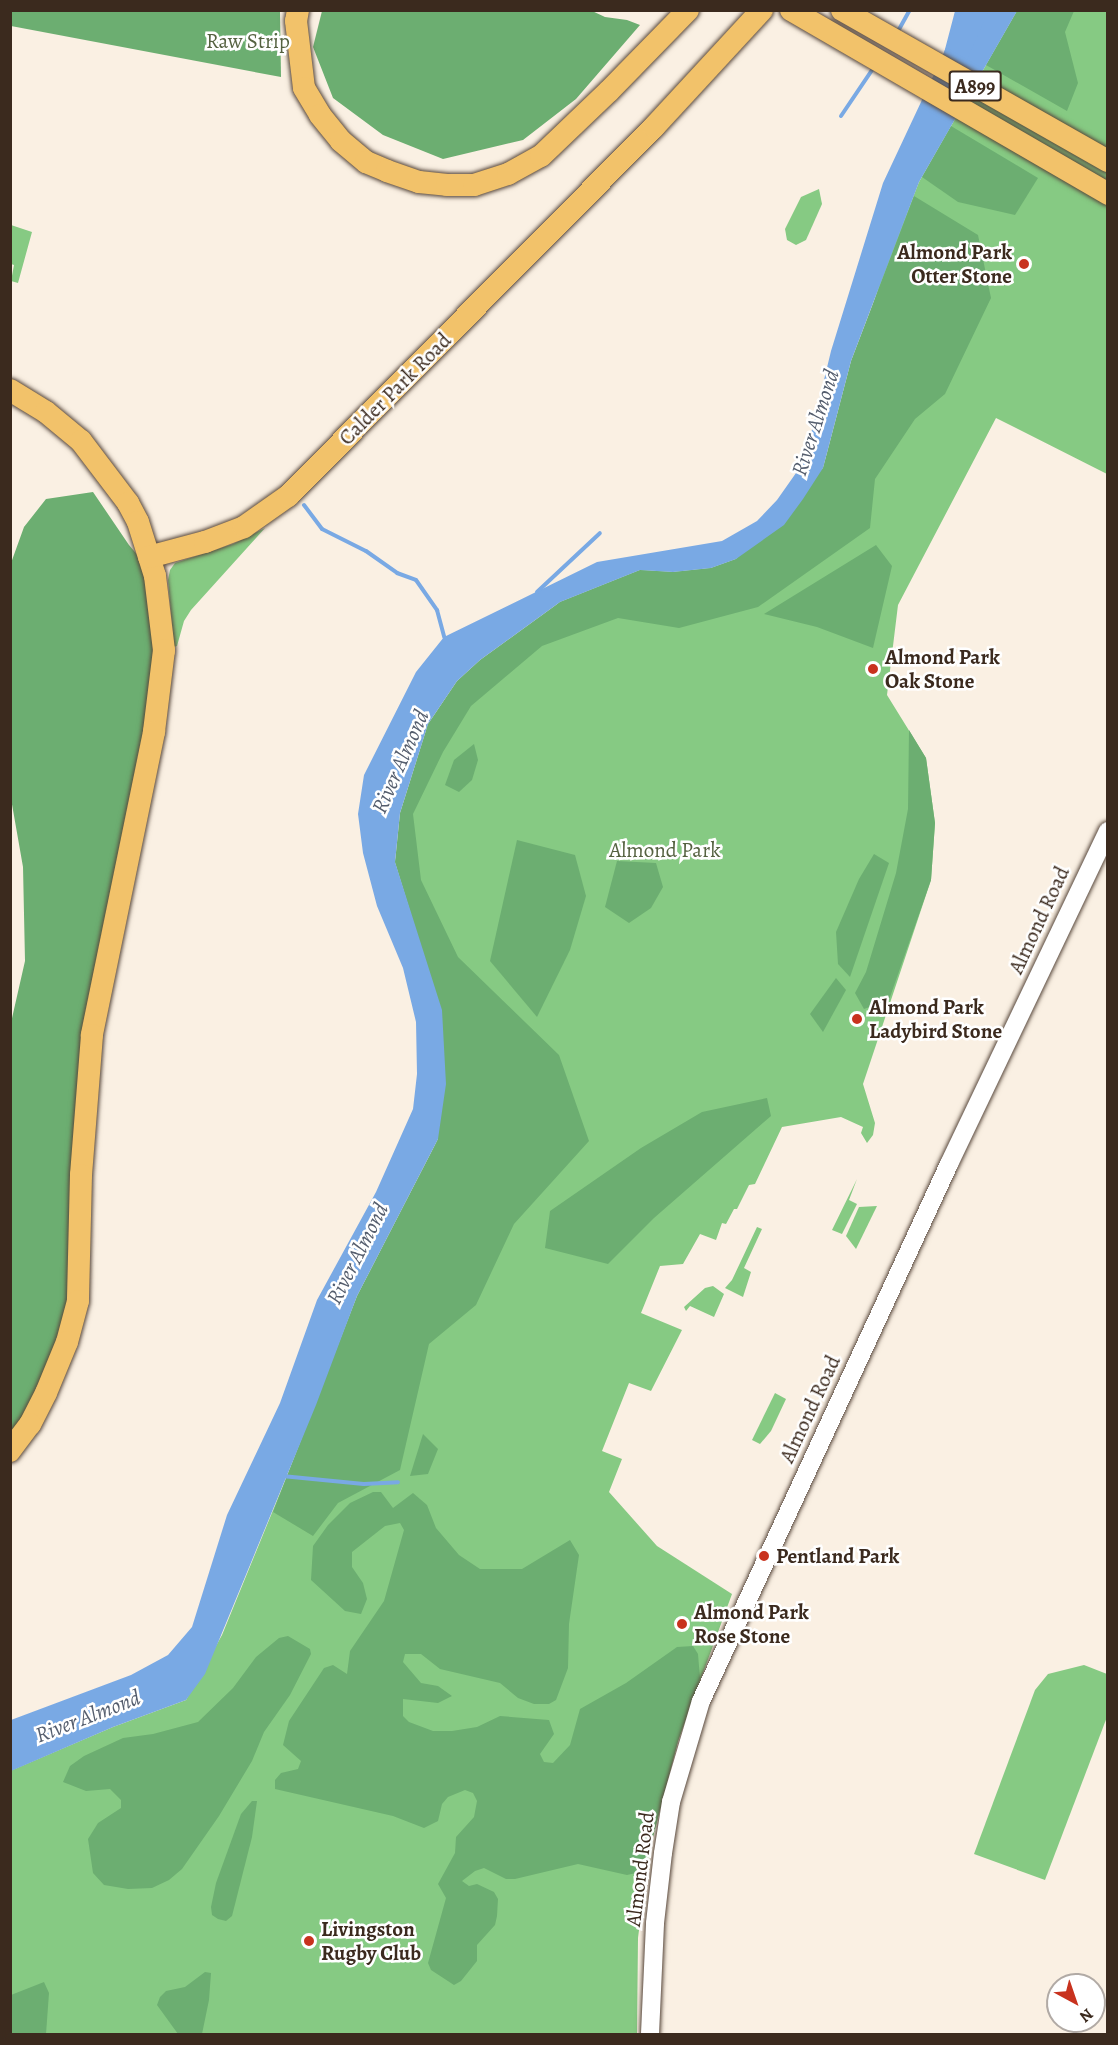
<!DOCTYPE html>
<html>
<head>
<meta charset="utf-8">
<style>
  body { margin:0 }
  #map { position:relative; width:1118px; height:2045px; overflow:hidden; background:#faf0e3; font-family:Alegreya,serif }
  div>[style] { position:absolute }
  [style*='--x'] { left:calc(var(--x)*1px); top:calc(var(--y)*1px); width:calc(var(--w)*1px); rotate:calc(var(--a)*1deg) }
  .green>* { inset:0; background:#86ca83 }
  .forest>* { inset:0; background:#6cae71 }
  .water>* { inset:0; background:#79a9e4 }
  .stream>* { height:4px; margin:-2px; padding:0 2px; transform-origin:2px; border-radius:2px; background:#79a9e4 }
  .river>* { height:24px; margin:-12px; padding:0 12px; transform-origin:12px; border-radius:12px; background:#79a9e4 }
  .roads { filter:drop-shadow(0 0 2px #58483c) drop-shadow(0 0 2px #58483c) }
  .minor>* { height:18px; margin:-9px; padding:0 9px; transform-origin:9px; border-radius:9px; background:#fff }
  .major>* { height:22px; margin:-11px; padding:0 11px; transform-origin:11px; border-radius:11px; background:#f2c26a }
  .dots>* { width:16px; height:16px; translate:-50% -50%; box-sizing:border-box; border:3px solid #fff; border-radius:50% }
  span { translate:-50% -50%; white-space:nowrap; text-align:center; line-height:1.15; -webkit-text-stroke:5px #fff; paint-order:stroke }
  .shield-label span { padding:2px 4px; background:#fff; border:2px solid; border-radius:4px; -webkit-text-stroke-width:0 }
  .shield-label { font-size:20px; color:#3b2a1e; font-weight:700 }
  .park-label { font-size:21px; color:#556241 }
  .poi-label { font-size:21px; color:#3b2a1e; font-weight:700 }
  .right { translate:-100% -50%; text-align:right }
  .left { translate:0 -50%; text-align:left }
  .street-label { font-size:21px; color:#3b2a1e }
  .water-label { font-size:22px; color:#545d6d; font-style:italic }
  .frame { position:absolute; inset:0; border:12px solid #3b2a1e; pointer-events:none }
  .north { position:absolute; left:1046px; top:1973px; width:60px; height:60px; box-sizing:border-box; background:#fff; border:2px solid #b1aaa5; border-radius:50%; rotate:140deg; font-size:16px; font-weight:700; line-height:24px; text-align:center; color:#3b2a1e }
  .north::after { content:''; display:block; margin:auto; width:21px; height:27px; background:#c8321e; clip-path:polygon(50% 0,100% 100%,50% 72%,0 100%) }
</style>
</head>
<body>
<div id="map">
  <div class="green">
    <div style="clip-path:polygon(1017px 11px,1107px 11px,1107px 474px,996px 418px,898px 605px,887px 695px,926px 758px,935px 823px,931px 880px,863px 1084px,875px 1123px,873px 1135px,867px 1143px,861px 1133px,863px 1127px,841px 1117px,782px 1127px,755px 1184px,749px 1185px,737px 1209px,734px 1209px,726px 1224px,722px 1223px,716px 1240px,700px 1234px,683px 1264px,660px 1266px,641px 1313px,682px 1330px,651px 1391px,629px 1383px,602px 1451px,622px 1459px,609px 1492px,657px 1546px,732px 1594px,678px 1741px,649px 1852px,638px 1938px,637px 2034px,11px 2034px,10px 1771px,113px 1727px,186px 1700px,222px 1635px,316px 1405px,438px 1139px,442px 1010px,395px 862px,428px 724px,560px 602px,640px 570px,673px 572px,711px 568px,736px 559px,823px 468px,881px 279px,919px 182px)"></div>
    <div style="clip-path:polygon(819px 189px,822px 204px,806px 240px,796px 245px,787px 240px,785px 229px,801px 197px)"></div>
    <div style="clip-path:polygon(11px 225px,32px 232px,18px 283px,11px 281px,14px 265px,11px 264px)"></div>
    <div style="clip-path:polygon(265px 528px,191px 610px,184px 621px,177px 646px,174px 647px,168px 580px,170px 570px,175px 563px,233px 544px)"></div>
    <div style="clip-path:polygon(857px 1179px,849px 1200px,857px 1204px,842px 1234px,832px 1230px)"></div>
    <div style="clip-path:polygon(877px 1206px,856px 1249px,846px 1236px,859px 1207px)"></div>
    <div style="clip-path:polygon(757px 1227px,762px 1229px,744px 1268px,751px 1272px,743px 1297px,725px 1288px,732px 1280px)"></div>
    <div style="clip-path:polygon(713px 1286px,724px 1294px,714px 1317px,690px 1306px,686px 1311px,684px 1307px,705px 1288px)"></div>
    <div style="clip-path:polygon(775px 1393px,786px 1399px,771px 1431px,760px 1444px,752px 1440px)"></div>
    <div style="clip-path:polygon(1084px 1665px,1107px 1674px,1107px 1717px,1045px 1880px,974px 1854px,1035px 1690px,1048px 1674px)"></div>
  </div>
  <div class="forest">
    <div style="clip-path:polygon(590px 10px,605px 17px,627px 20px,640px 25px,576px 99px,523px 140px,443px 159px,383px 135px,333px 98px,313px 47px,322px 11px)"></div>
    <div style="clip-path:polygon(10px 11px,280px 11px,281px 77px,11px 26px)"></div>
    <div style="clip-path:polygon(1017px 11px,1074px 11px,1065px 32px,1078px 83px,1067px 111px,986px 65px)"></div>
    <div style="clip-path:polygon(951px 126px,1038px 178px,1015px 215px,958px 202px,922px 177px)"></div>
    <div style="clip-path:polygon(914px 196px,978px 235px,991px 298px,945px 394px,915px 419px,875px 479px,870px 528px,758px 607px,679px 628px,618px 618px,542px 646px,471px 706px,443px 752px,413px 814px,421px 880px,458px 957px,559px 1055px,589px 1141px,514px 1224px,476px 1305px,429px 1344px,400px 1470px,338px 1503px,313px 1536px,273px 1512px,357px 1296px,438px 1139px,412px 918px,395px 862px,400px 813px,428px 724px,457px 681px,480px 660px,560px 602px,640px 570px,673px 572px,711px 568px,736px 559px,823px 468px,851px 361px)"></div>
    <div style="clip-path:polygon(93px 492px,129px 545px,155px 576px,163px 628px,92px 1035px,78px 1301px,11px 1451px,10px 1027px,25px 961px,23px 867px,10px 793px,11px 563px,24px 527px,46px 499px)"></div>
    <div style="clip-path:polygon(876px 545px,892px 566px,873px 648px,817px 627px,764px 614px)"></div>
    <div style="clip-path:polygon(909px 730px,926px 758px,935px 823px,931px 880px,889px 1000px,864px 1009px,855px 993px,866px 972px,896px 873px,908px 809px)"></div>
    <div style="clip-path:polygon(474px 744px,478px 760px,472px 780px,459px 792px,445px 785px,454px 760px)"></div>
    <div style="clip-path:polygon(517px 840px,575px 855px,586px 896px,570px 950px,537px 1017px,490px 961px)"></div>
    <div style="clip-path:polygon(874px 854px,889px 863px,850px 977px,838px 964px,836px 932px,859px 879px)"></div>
    <div style="clip-path:polygon(617px 861px,656px 863px,663px 887px,651px 908px,629px 923px,605px 907px)"></div>
    <div style="clip-path:polygon(836px 978px,846px 990px,823px 1032px,810px 1014px)"></div>
    <div style="clip-path:polygon(767px 1098px,771px 1116px,654px 1218px,608px 1264px,545px 1248px,550px 1211px,641px 1148px,702px 1112px)"></div>
    <div style="clip-path:polygon(423px 1434px,438px 1449px,428px 1474px,410px 1476px)"></div>
    <div style="clip-path:polygon(373px 1492px,381px 1492px,393px 1508px,413px 1493px,427px 1505px,436px 1528px,459px 1555px,480px 1569px,522px 1569px,570px 1540px,579px 1555px,569px 1624px,568px 1668px,556px 1700px,549px 1704px,534px 1704px,518px 1698px,500px 1683px,440px 1669px,421px 1654px,405px 1654px,403px 1662px,421px 1683px,438px 1686px,452px 1696px,438px 1703px,403px 1699px,403px 1716px,409px 1722px,433px 1731px,452px 1731px,477px 1727px,500px 1716px,549px 1720px,554px 1734px,540px 1754px,544px 1762px,553px 1763px,570px 1745px,580px 1709px,626px 1683px,677px 1647px,693px 1646px,698px 1654px,700px 1678px,678px 1741px,649px 1852px,636px 1873px,627px 1875px,578px 1864px,515px 1879px,506px 1879px,484px 1868px,475px 1871px,462px 1881px,469px 1886px,477px 1884px,494px 1892px,498px 1899px,497px 1916px,495px 1925px,477px 1945px,477px 1961px,461px 1981px,454px 1985px,431px 1970px,428px 1963px,446px 1898px,438px 1884px,455px 1853px,456px 1837px,474px 1817px,477px 1801px,473px 1793px,465px 1790px,448px 1797px,442px 1804px,438px 1821px,424px 1828px,393px 1816px,275px 1789px,275px 1780px,281px 1773px,298px 1769px,301px 1761px,283px 1745px,289px 1721px,324px 1668px,333px 1665px,347px 1674px,350px 1651px,384px 1601px,404px 1530px,400px 1523px,385px 1526px,352px 1552px,352px 1567px,363px 1583px,367px 1599px,361px 1614px,345px 1611px,311px 1580px,313px 1546px,328px 1525px,350px 1503px)"></div>
    <div style="clip-path:polygon(288px 1636px,310px 1649px,311px 1654px,290px 1695px,264px 1732px,252px 1761px,219px 1816px,182px 1869px,169px 1880px,152px 1888px,128px 1889px,104px 1885px,93px 1873px,88px 1839px,98px 1823px,121px 1808px,121px 1800px,110px 1789px,86px 1791px,63px 1782px,70px 1766px,84px 1756px,123px 1738px,153px 1734px,198px 1722px,233px 1688px,256px 1657px,279px 1638px)"></div>
    <div style="clip-path:polygon(252px 1801px,257px 1801px,252px 1837px,232px 1916px,226px 1921px,218px 1919px,212px 1915px,211px 1907px,216px 1883px,241px 1814px)"></div>
    <div style="clip-path:polygon(205px 1972px,211px 1973px,209px 2000px,202px 2034px,178px 2034px,157px 2005px,160px 1997px,166px 1991px,185px 1987px)"></div>
    <div style="clip-path:polygon(44px 1982px,49px 1993px,46px 2034px,11px 2034px,11px 1995px)"></div>
  </div>
  <div class="water">
    <div style="clip-path:polygon(955px 11px,966px 11px,965px 21px,971px 37px,975px 11px,1017px 11px,919px 182px,851px 361px,823px 468px,803px 499px,784px 525px,736px 559px,711px 568px,673px 572px,640px 570px,560px 602px,480px 660px,457px 681px,428px 724px,400px 813px,395px 862px,442px 1010px,446px 1084px,438px 1139px,357px 1296px,316px 1405px,205px 1674px,186px 1700px,113px 1727px,11px 1771px,11px 1720px,131px 1675px,168px 1655px,192px 1627px,227px 1515px,280px 1403px,317px 1300px,376px 1192px,413px 1109px,417px 1074px,416px 1022px,403px 968px,377px 906px,363px 853px,358px 814px,364px 775px,416px 672px,444px 637px,597px 562px,722px 541px,757px 521px,777px 500px,796px 473px,808px 446px,831px 351px,883px 183px,944px 53px)"></div>
  </div>
  <div class="stream">
    <div style="--x:897;--y:33;--w:26;--a:-61"></div>
    <div style="--x:841;--y:116;--w:59;--a:-56"></div>
    <div style="--x:304;--y:505;--w:30;--a:53"></div>
    <div style="--x:322;--y:529;--w:49;--a:26.6"></div>
    <div style="--x:366;--y:551;--w:38;--a:35"></div>
    <div style="--x:397;--y:573;--w:20;--a:20"></div>
    <div style="--x:416;--y:580;--w:37;--a:55"></div>
    <div style="--x:437;--y:610;--w:28;--a:75"></div>
    <div style="--x:537;--y:592;--w:86;--a:-43.1"></div>
    <div style="--x:282;--y:1476;--w:82;--a:5.6"></div>
    <div style="--x:364;--y:1484;--w:34;--a:-3"></div>
  </div>
  <div class="river">
    <div style="--x:955;--y:57;--w:51;--a:-65.9"></div>
  </div>
  <div class="roads">
    <div class="minor">
      <div style="--x:650;--y:2034;--w:111;--a:-87.4"></div>
      <div style="--x:655;--y:1923;--w:70;--a:-83.5"></div>
      <div style="--x:663;--y:1853;--w:52;--a:-81.1"></div>
      <div style="--x:671;--y:1802;--w:105;--a:-73.5"></div>
      <div style="--x:701;--y:1701;--w:592;--a:-65.21"></div>
      <div style="--x:949;--y:1164;--w:369;--a:-64.5"></div>
    </div>
    <div class="major">
      <div style="--x:298;--y:10;--w:11;--a:100"></div>
      <div style="--x:296;--y:21;--w:67;--a:83.2"></div>
      <div style="--x:304;--y:88;--w:31;--a:59"></div>
      <div style="--x:320;--y:115;--w:33;--a:51"></div>
      <div style="--x:341;--y:141;--w:33;--a:40"></div>
      <div style="--x:366;--y:162;--w:23;--a:23"></div>
      <div style="--x:387;--y:171;--w:34;--a:19"></div>
      <div style="--x:419;--y:182;--w:28;--a:6"></div>
      <div style="--x:447;--y:185;--w:27;--a:0"></div>
      <div style="--x:474;--y:185;--w:36;--a:-18"></div>
      <div style="--x:508;--y:174;--w:38;--a:-29"></div>
      <div style="--x:541;--y:156;--w:94;--a:-43.7"></div>
      <div style="--x:609;--y:91;--w:113;--a:-45.7"></div>
      <div style="--x:791;--y:10;--w:367;--a:30.1"></div>
      <div style="--x:842;--y:10;--w:306;--a:29.6"></div>
      <div style="--x:10;--y:390;--w:42;--a:31.4"></div>
      <div style="--x:46;--y:412;--w:45;--a:39.6"></div>
      <div style="--x:81;--y:441;--w:78;--a:52.8"></div>
      <div style="--x:128;--y:503;--w:21;--a:62"></div>
      <div style="--x:138;--y:522;--w:57;--a:72.5"></div>
      <div style="--x:155;--y:576;--w:75;--a:83.1"></div>
      <div style="--x:164;--y:650;--w:83;--a:97"></div>
      <div style="--x:154;--y:732;--w:309;--a:101.6"></div>
      <div style="--x:92;--y:1035;--w:140;--a:94.5"></div>
      <div style="--x:81;--y:1175;--w:126;--a:91.4"></div>
      <div style="--x:78;--y:1301;--w:42;--a:105"></div>
      <div style="--x:67;--y:1342;--w:55;--a:112.4"></div>
      <div style="--x:46;--y:1393;--w:35;--a:117"></div>
      <div style="--x:30;--y:1424;--w:34;--a:127"></div>
      <div style="--x:149;--y:557;--w:58;--a:-15"></div>
      <div style="--x:205;--y:542;--w:42;--a:-21"></div>
      <div style="--x:244;--y:527;--w:54;--a:-35.2"></div>
      <div style="--x:288;--y:496;--w:520;--a:-45.23"></div>
      <div style="--x:654;--y:127;--w:159;--a:-47.3"></div>
    </div>
  </div>
  <div class="dots">
    <div style="left:1024px;top:264px;background:#c8321e"></div>
    <div style="left:873px;top:669px;background:#c8321e"></div>
    <div style="left:857px;top:1019px;background:#c8321e"></div>
    <div style="left:764px;top:1556px;background:#c8321e"></div>
    <div style="left:682px;top:1624px;background:#c8321e"></div>
    <div style="left:309px;top:1941px;background:#c8321e"></div>
  </div>
  <div class="shield-label">
    <span style="left:975px;top:86px">A899</span>
  </div>
  <div class="park-label">
    <span style="left:248px;top:41px">Raw Strip</span>
    <span style="left:665px;top:850px">Almond Park</span>
  </div>
  <div class="poi-label">
    <span class="right" style="left:1012px;top:264px">Almond Park<br>Otter Stone</span>
    <span class="left" style="left:885px;top:669px">Almond Park<br>Oak Stone</span>
    <span class="left" style="left:869px;top:1019px">Almond Park<br>Ladybird Stone</span>
    <span class="left" style="left:776px;top:1556px">Pentland Park</span>
    <span class="left" style="left:694px;top:1624px">Almond Park<br>Rose Stone</span>
    <span class="left" style="left:321px;top:1941px">Livingston<br>Rugby Club</span>
  </div>
  <div class="street-label">
    <span style="left:395px;top:389px;rotate:-45deg">Calder Park Road</span>
    <span style="left:1039px;top:920px;rotate:-65deg">Almond Road</span>
    <span style="left:810px;top:1409px;rotate:-65deg">Almond Road</span>
    <span style="left:640px;top:1869px;rotate:-83deg">Almond Road</span>
  </div>
  <div class="water-label">
    <span style="left:816px;top:423px;rotate:-72deg">River Almond</span>
    <span style="left:401px;top:762px;rotate:-66deg">River Almond</span>
    <span style="left:358px;top:1254px;rotate:-63deg">River Almond</span>
    <span style="left:88px;top:1717px;rotate:-21deg">River Almond</span>
  </div>
  <div class="frame"></div>
  <div class="north">N</div>
</div>
</body>
</html>
